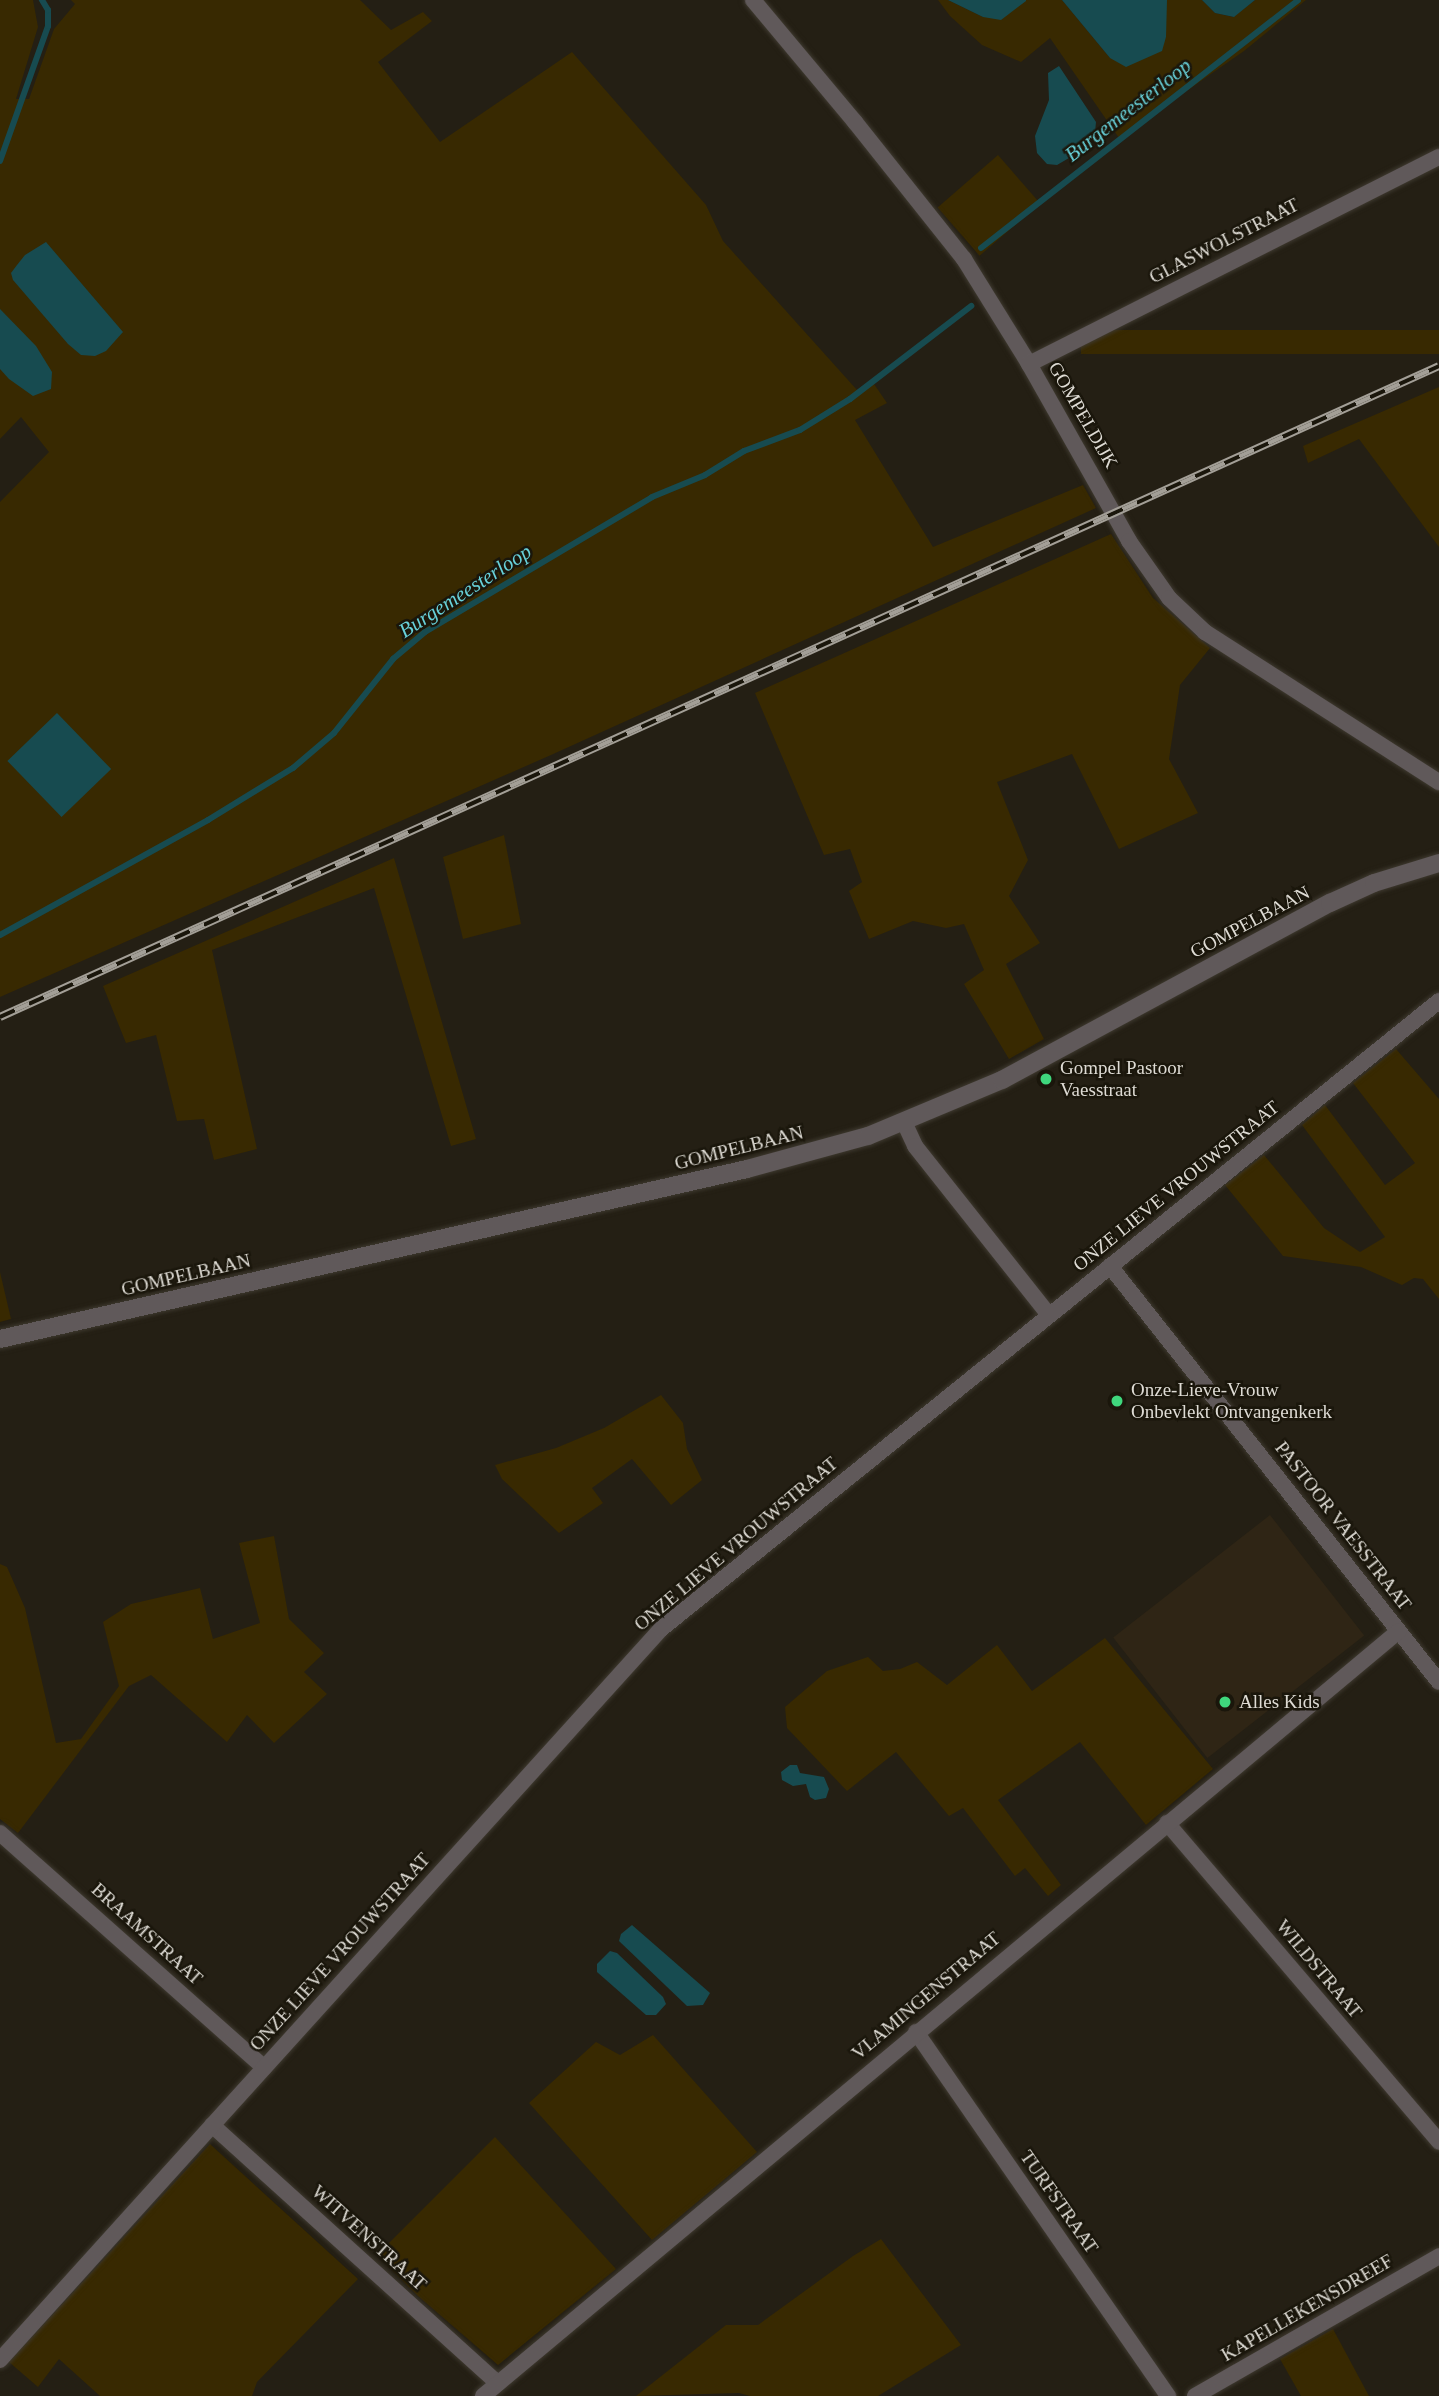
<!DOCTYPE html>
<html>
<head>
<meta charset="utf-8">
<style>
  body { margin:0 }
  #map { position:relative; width:1439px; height:2396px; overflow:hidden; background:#241f14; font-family:Georgia,serif }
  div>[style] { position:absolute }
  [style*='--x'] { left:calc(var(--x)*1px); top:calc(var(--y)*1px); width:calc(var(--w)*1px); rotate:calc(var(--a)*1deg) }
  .education>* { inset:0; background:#2f2515; transform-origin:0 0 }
  .green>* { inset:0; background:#382901; transform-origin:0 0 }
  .water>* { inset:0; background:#174b50; transform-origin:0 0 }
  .stream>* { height:6px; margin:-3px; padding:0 3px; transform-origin:3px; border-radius:3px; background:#174b50 }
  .roads { filter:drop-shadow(0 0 2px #3e392f) drop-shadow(0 0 2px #3e392f) }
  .minor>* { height:16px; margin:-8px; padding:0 8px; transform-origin:8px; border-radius:8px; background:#60595a }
  .tertiary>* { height:18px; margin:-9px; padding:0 9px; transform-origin:9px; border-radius:9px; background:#60595a }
  .rail>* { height:8px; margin-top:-4px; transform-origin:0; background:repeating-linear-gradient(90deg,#1a160b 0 16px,#a39f97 0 32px); box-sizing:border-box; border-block:2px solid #a39f97 }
  .dots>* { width:19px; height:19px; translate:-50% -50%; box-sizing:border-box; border:4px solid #1a160b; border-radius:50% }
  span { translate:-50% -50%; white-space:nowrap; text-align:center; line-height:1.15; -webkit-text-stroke:5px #1a160b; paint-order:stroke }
  .street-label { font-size:19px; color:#dedbd4 }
  .poi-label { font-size:19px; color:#dedbd4 }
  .left { translate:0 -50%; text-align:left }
  .water-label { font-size:21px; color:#68d1da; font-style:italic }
</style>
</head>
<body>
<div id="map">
  <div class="education">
    <div style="left:1270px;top:1515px;width:153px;height:199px;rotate:52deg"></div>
  </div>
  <div class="green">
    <div style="clip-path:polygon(0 0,33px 0,38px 27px,16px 99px,29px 99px,54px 29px,75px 4px,71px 0,360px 0,391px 30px,423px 12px,432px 21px,378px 62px,440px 142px,572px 52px,706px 205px,723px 241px,857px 390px,874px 384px,887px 403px,855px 420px,933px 547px,1083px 485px,1096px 508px,551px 755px,0 997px,0 502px,49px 452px,21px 417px,0 439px)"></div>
    <div style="clip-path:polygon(938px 0,948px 0,983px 17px,1026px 0,1062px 0,1110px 58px,1166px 37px,1166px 0,1202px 0,1215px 13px,1233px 17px,1255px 0,1306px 0,1244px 51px,1119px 138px,1050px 38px,1021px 62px,982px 45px,950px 16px)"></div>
    <div style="left:998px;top:155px;width:64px;height:80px;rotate:49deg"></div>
    <div style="left:1439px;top:330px;width:24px;height:358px;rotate:90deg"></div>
    <div style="clip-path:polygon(1439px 387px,1439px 547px,1359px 439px,1308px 463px,1303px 446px)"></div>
    <div style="clip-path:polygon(1111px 534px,1153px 598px,1210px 648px,1180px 685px,1169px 759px,1198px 813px,1119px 849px,1072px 754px,997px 782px,1028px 860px,1009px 896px,1040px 943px,1006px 964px,1044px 1039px,1009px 1059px,964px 984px,984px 970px,964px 924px,946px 928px,913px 921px,869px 939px,849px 891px,862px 882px,850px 849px,824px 855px,755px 693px)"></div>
    <div style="clip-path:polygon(504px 835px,521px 924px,463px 939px,443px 857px)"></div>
    <div style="clip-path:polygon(394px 858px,476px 1139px,451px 1146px,374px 888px,212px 950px,257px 1149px,214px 1160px,204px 1119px,177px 1121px,156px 1035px,126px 1043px,103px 986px)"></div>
    <div style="clip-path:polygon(1396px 1049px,1439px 1099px,1439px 1299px,1423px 1279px,1414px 1278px,1402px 1285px,1361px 1267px,1283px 1256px,1225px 1185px,1264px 1155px,1324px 1228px,1360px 1252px,1385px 1237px,1302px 1125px,1325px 1105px,1385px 1185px,1415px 1163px,1353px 1083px)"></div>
    <div style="clip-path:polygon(0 1272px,11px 1319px,0 1322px)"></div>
    <div style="clip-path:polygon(661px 1395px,683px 1423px,687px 1449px,702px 1480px,671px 1505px,632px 1459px,592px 1488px,603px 1503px,559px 1533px,502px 1479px,495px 1465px,556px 1448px,604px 1428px)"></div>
    <div style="clip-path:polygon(274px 1536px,289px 1619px,324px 1653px,304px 1672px,327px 1694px,274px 1743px,247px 1715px,227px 1742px,151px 1675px,129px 1686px,18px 1833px,0 1819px,0 1564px,7px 1567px,25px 1608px,56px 1743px,81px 1739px,119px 1686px,103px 1622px,131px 1604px,200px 1588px,213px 1639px,260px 1623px,239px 1543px)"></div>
    <div style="clip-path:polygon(1105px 1638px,1213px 1769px,1146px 1825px,1080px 1742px,998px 1800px,1061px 1885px,1048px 1896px,1025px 1868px,1015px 1876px,963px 1808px,949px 1816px,896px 1752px,847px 1791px,787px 1728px,785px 1707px,827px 1671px,868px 1657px,883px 1671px,900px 1669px,917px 1662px,947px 1685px,997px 1645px,1032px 1691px)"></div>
    <div style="clip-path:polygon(653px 2035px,757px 2152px,652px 2240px,529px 2103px,596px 2042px,620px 2055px)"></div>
    <div style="clip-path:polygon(495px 2137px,616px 2269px,498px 2365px,418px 2296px,377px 2255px)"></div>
    <div style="clip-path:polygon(210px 2144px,358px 2279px,257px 2382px,252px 2396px,100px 2396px,59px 2359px,38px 2387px,9px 2362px)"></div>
    <div style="clip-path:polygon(881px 2239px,961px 2345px,878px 2396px,750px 2396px,739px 2393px,636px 2396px,726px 2325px,758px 2325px,853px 2256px)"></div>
    <div style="clip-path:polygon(1333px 2329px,1369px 2396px,1301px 2396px,1280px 2359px)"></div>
  </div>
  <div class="water">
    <div style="clip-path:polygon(948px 0,1026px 0,1026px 1px,1001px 20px,983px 17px)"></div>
    <div style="clip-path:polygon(1062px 0,1167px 0,1166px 37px,1162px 51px,1126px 67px,1110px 58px)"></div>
    <div style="clip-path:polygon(1202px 0,1255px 0,1234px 17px,1215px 13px)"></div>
    <div style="clip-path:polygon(1059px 66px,1096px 122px,1095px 133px,1069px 158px,1057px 165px,1047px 164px,1037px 153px,1035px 136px,1049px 100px,1048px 73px)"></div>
    <div style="clip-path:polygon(46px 242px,123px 332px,106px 351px,95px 356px,81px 355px,68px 344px,13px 280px,11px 273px,17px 265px,25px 255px)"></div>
    <div style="clip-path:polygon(0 309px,36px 346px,52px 372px,51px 389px,33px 396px,9px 379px,0 369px)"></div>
    <div style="left:57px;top:713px;width:78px;height:69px;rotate:46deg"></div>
    <div style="clip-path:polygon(790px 1765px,797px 1765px,800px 1773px,824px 1777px,829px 1789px,826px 1798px,815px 1800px,810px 1797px,806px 1784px,793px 1786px,782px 1780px,781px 1772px)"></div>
    <div style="clip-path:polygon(632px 1925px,710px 1993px,703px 2005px,687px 2006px,619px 1941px,621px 1934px)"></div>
    <div style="clip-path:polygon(610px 1951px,617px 1953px,663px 1997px,666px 2004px,656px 2015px,646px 2015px,597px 1972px,597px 1964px)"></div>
  </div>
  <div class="stream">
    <div style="--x:0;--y:161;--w:143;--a:-70.4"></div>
    <div style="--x:48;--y:26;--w:16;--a:-90"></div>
    <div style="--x:48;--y:10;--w:12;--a:-121"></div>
    <div style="--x:981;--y:248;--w:402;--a:-38"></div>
    <div style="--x:0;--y:935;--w:238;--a:-28.9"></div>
    <div style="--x:208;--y:820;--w:100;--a:-31.5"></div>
    <div style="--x:293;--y:768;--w:54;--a:-40.5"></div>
    <div style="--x:334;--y:733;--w:95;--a:-51.4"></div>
    <div style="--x:393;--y:659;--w:42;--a:-40.2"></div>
    <div style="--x:425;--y:632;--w:264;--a:-30.7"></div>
    <div style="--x:652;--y:497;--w:57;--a:-22.5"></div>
    <div style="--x:705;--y:475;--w:46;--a:-31.6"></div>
    <div style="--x:744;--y:451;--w:60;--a:-20.6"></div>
    <div style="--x:800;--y:430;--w:59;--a:-31.8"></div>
    <div style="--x:850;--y:399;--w:153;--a:-37.5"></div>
  </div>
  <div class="roads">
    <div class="minor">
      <div style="--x:753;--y:0;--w:159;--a:50.1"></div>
      <div style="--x:855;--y:122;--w:175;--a:51.5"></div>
      <div style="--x:964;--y:259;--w:123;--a:58.2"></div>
      <div style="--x:1029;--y:364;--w:203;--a:60.5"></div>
      <div style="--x:1129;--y:541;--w:70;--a:54.9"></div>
      <div style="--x:1169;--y:598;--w:50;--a:43.4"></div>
      <div style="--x:1205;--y:632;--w:278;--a:32.7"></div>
      <div style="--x:1029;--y:364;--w:459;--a:-26.8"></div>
      <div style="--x:904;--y:1122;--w:26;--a:65"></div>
      <div style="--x:915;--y:1146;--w:216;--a:51.6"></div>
      <div style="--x:1110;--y:1266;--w:530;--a:51.66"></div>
      <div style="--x:1167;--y:1823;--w:419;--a:49.5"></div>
      <div style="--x:0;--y:1833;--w:353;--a:41.6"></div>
      <div style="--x:916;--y:2032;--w:443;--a:55.3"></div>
      <div style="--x:212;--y:2125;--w:385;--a:42.1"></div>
      <div style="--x:0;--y:2360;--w:986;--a:-47.88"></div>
      <div style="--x:661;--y:1629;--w:1000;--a:-38.91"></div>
      <div style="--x:483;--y:2396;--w:1193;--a:-39.87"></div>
      <div style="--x:1195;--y:2396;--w:281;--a:-29.8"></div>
    </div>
    <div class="tertiary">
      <div style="--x:0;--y:1339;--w:766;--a:-12.82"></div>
      <div style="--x:747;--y:1169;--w:125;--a:-15.3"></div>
      <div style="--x:868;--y:1136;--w:145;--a:-22.7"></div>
      <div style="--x:1002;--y:1080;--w:373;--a:-28.4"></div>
      <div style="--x:1330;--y:903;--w:48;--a:-24.4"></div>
      <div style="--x:1374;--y:883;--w:68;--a:-17.1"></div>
    </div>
  </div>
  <div class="rail">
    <div style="--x:0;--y:1017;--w:1579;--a:-24.34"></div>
  </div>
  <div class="dots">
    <div style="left:1046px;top:1079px;background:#3fd77d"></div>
    <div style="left:1117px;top:1401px;background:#3fd77d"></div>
    <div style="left:1225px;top:1702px;background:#3fd77d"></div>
  </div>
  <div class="street-label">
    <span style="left:1224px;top:241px;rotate:-27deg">GLASWOLSTRAAT</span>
    <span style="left:1083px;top:415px;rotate:60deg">GOMPELDIJK</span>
    <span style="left:1250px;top:922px;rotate:-28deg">GOMPELBAAN</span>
    <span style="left:739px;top:1148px;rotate:-14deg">GOMPELBAAN</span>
    <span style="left:1176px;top:1186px;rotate:-39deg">ONZE LIEVE VROUWSTRAAT</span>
    <span style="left:186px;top:1275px;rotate:-13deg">GOMPELBAAN</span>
    <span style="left:1343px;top:1526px;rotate:52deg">PASTOOR VAESSTRAAT</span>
    <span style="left:736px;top:1544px;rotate:-40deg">ONZE LIEVE VROUWSTRAAT</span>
    <span style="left:147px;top:1934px;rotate:42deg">BRAAMSTRAAT</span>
    <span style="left:340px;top:1952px;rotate:-48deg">ONZE LIEVE VROUWSTRAAT</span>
    <span style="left:1319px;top:1969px;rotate:50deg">WILDSTRAAT</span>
    <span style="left:926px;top:1996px;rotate:-40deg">VLAMINGENSTRAAT</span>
    <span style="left:1059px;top:2202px;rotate:55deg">TURFSTRAAT</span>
    <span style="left:369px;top:2238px;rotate:42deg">WITVENSTRAAT</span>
    <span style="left:1307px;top:2308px;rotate:-30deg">KAPELLEKENSDREEF</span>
  </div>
  <div class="poi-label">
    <span class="left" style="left:1060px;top:1079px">Gompel Pastoor<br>Vaesstraat</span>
    <span class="left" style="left:1131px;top:1401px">Onze-Lieve-Vrouw<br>Onbevlekt Ontvangenkerk</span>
    <span class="left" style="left:1239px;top:1702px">Alles Kids</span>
  </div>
  <div class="water-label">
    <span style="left:1128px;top:110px;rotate:-38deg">Burgemeesterloop</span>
    <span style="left:465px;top:591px;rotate:-33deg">Burgemeesterloop</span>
  </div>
</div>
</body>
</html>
